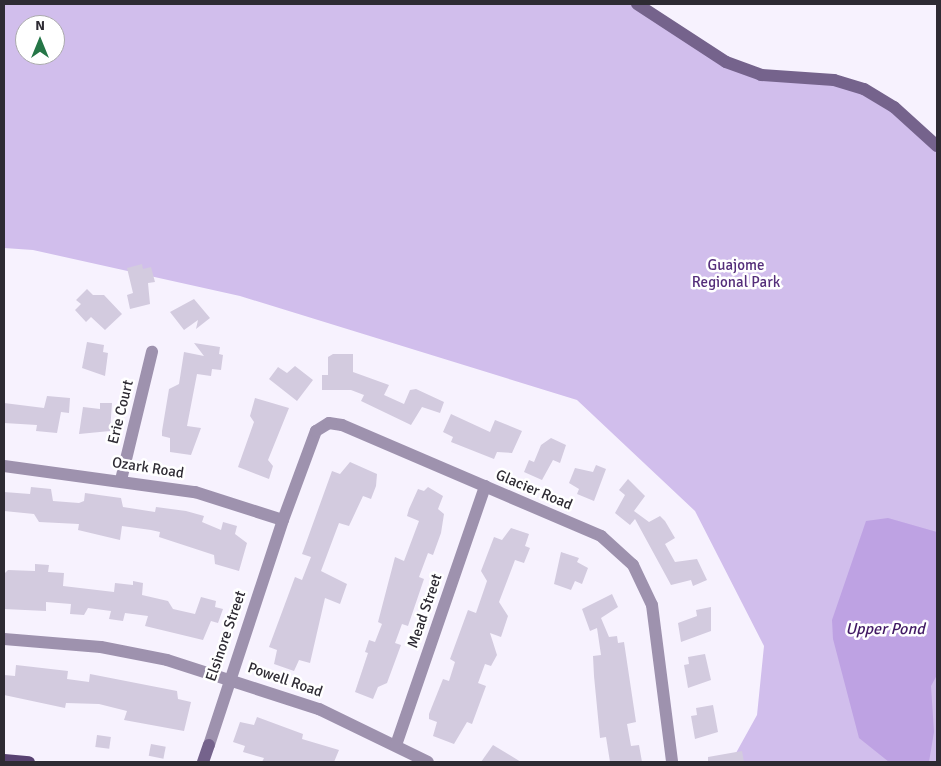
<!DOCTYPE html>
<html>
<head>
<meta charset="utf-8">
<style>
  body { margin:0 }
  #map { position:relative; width:941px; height:766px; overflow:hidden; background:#f7f2fe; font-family:Signika,sans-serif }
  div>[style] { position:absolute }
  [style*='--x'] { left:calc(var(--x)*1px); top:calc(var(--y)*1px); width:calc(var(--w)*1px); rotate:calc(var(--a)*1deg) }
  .green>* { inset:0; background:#d1beec }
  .water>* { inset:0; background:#bea2e3 }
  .building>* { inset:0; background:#d3cbdf; transform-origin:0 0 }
  .street>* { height:12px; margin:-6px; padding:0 6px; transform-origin:6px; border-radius:6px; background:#9e92ae }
  .secondary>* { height:12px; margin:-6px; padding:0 6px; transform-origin:6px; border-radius:6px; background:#75638c }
  .primary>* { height:12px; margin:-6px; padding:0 6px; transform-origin:6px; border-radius:6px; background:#584272 }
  span { translate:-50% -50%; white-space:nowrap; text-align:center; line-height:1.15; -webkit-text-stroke:5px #fff; paint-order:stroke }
  .park-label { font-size:15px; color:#542e7a }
  .street-label { font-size:15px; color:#2e2b33 }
  .water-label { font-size:16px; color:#411964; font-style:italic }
  .frame { position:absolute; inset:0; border:5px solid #2e2b33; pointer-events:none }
  .north { position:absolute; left:15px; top:15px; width:50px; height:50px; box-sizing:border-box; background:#fff; border:1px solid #abaaad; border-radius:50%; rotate:0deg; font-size:14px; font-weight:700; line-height:20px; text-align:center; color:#2e2b33 }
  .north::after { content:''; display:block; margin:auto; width:18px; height:22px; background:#257647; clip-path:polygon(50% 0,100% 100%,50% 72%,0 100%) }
</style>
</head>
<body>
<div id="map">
  <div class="green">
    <div style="clip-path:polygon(evenodd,4px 4px,636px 4px,725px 62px,871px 93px,937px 147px,937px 762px,731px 762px,757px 715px,764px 646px,695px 511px,577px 400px,240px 296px,33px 250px,4px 248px,4px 4px,25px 25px,55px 25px,55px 55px,25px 55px,25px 25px)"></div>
  </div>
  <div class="water">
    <div style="clip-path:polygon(888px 518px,937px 532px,937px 675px,931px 686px,934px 732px,929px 762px,889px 762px,859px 738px,833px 639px,832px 620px,866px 521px)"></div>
  </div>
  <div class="building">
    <div style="clip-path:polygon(142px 264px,143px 269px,151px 267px,155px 282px,148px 283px,150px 304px,130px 309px,127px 295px,133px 293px,127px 268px)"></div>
    <div style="clip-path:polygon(87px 289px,93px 295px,104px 295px,122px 314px,105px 330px,91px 317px,86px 322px,75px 310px,81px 304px,76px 300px)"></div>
    <div style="clip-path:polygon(194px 299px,210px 318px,196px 329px,198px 320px,184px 330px,170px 312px)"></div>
    <div style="clip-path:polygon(87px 342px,104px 345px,103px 352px,108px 353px,105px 376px,82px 368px)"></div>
    <div style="clip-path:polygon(194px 343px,220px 347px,219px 354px,223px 355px,221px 370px,212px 369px,211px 376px,197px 374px,187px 426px,201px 428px,191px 455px,170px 452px,170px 438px,162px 436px,162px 431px,169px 389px,179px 384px,184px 352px,204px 356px)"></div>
    <div style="clip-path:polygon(333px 354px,353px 354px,353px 372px,389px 385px,384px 395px,404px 404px,410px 390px,416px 389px,444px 402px,440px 413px,422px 407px,411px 425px,361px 401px,364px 395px,351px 390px,322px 390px,322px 375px,328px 375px,328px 357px)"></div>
    <div style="clip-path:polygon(295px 366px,313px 380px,297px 401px,269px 379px,278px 367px,287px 373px)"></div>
    <div style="clip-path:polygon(47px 396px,70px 398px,69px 413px,61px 412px,57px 433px,36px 431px,37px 425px,4px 423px,4px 403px,44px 408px)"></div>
    <div style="clip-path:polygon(255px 398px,289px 408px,268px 460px,273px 466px,269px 479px,238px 467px,254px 422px,250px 416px)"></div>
    <div style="clip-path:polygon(100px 403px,112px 403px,110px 431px,79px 434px,83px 407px,100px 409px)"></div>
    <div style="clip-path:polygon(451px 414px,490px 432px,495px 420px,522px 431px,512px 453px,497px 452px,494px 459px,451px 442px,453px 437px,443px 432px)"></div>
    <div style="clip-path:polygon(551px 438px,566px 445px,560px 463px,553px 460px,542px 480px,524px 472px,529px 460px,534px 462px,541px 445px)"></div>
    <div style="clip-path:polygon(350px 462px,377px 474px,376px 486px,371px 499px,363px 496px,349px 526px,339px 523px,321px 571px,347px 584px,340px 604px,325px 598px,310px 663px,299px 660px,294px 671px,274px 664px,277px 650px,269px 647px,295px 577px,302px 580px,311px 557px,302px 554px,332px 471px,340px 474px)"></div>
    <div style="clip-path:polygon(596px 465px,606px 469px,594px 501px,577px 494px,579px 489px,569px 483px,575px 468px,593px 472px)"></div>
    <div style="clip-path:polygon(628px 479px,645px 496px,634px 511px,649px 522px,660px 516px,665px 521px,675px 538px,665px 544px,675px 562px,697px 559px,707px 580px,693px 586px,691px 580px,671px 585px,635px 519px,630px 525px,615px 513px,625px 495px,619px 490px)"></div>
    <div style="clip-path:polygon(31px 487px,51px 489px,53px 501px,79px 503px,84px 501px,85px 493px,99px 495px,121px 498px,123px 507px,155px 512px,156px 507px,186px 511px,204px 516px,202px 522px,221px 530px,223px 522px,237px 526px,235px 534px,247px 543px,239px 571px,215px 564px,214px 555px,159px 537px,160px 532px,151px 530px,122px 526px,120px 540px,78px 530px,79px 524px,39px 522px,34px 514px,4px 511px,4px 492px,30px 494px)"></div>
    <div style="clip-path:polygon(428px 487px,443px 496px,438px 509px,444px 514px,441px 533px,433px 555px,428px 553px,419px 577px,424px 579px,408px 626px,402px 624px,395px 643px,401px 645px,387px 683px,378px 687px,373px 699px,355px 692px,368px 653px,365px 652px,369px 640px,375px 642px,382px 624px,378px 622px,395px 557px,404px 561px,419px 521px,407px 516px,409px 509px,418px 489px,424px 491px)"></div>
    <div style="clip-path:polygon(511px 528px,529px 534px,525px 546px,530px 548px,524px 563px,515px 560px,499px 602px,508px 616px,501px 637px,490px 633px,497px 655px,491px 666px,485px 664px,478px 683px,486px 686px,472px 724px,467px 722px,454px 744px,433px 736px,437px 722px,429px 719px,429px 714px,443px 679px,449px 681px,455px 662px,450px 659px,468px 610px,476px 613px,487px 581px,481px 571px,494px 537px,502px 540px)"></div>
    <div style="clip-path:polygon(561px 552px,579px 558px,577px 562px,588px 568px,582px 584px,575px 581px,571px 590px,554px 584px)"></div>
    <div style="clip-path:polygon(35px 564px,49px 565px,48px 572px,64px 573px,63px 586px,114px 592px,115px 583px,133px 585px,133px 581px,143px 583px,142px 595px,168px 601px,173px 609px,195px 614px,201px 597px,216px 601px,215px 607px,223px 609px,218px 623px,211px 621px,203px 640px,145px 626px,148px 616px,125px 613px,123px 621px,109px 619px,111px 611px,88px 608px,84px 615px,70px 614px,71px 604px,46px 602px,46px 611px,4px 609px,4px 574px,8px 570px,35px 571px)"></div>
    <div style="clip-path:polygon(612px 594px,618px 607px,601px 618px,609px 637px,617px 636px,618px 643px,624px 642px,636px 722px,627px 724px,631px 746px,639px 745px,642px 762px,610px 762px,606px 737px,600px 738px,594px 676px,593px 656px,601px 655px,597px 628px,590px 631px,582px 609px)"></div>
    <div style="clip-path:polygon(711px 607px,711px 631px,681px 642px,678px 623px,697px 616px,696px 610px)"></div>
    <div style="clip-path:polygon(705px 654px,711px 680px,688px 688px,684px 665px,689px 664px,688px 657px)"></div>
    <div style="clip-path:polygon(16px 665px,68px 671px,67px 679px,89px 682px,90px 674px,177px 691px,178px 699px,191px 702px,184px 731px,124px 720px,127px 711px,99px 704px,66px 703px,65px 708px,4px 695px,4px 675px,15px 676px)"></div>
    <div style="clip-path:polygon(713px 705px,718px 732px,695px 739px,691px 716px,697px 715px,696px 708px)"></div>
    <div style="clip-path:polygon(257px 717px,303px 734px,302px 739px,339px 750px,334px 762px,262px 762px,264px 758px,243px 752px,245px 746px,233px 742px,240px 722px,254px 725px)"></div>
    <div style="left:97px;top:735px;width:14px;height:12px;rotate:8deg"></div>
    <div style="left:151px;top:744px;width:15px;height:12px;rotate:11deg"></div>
    <div style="clip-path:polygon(493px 745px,521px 762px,481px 762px)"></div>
    <div style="clip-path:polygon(742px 751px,744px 762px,708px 762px,708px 757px)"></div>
  </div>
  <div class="street">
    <div style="--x:4;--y:466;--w:193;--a:7.8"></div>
    <div style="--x:195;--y:492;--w:92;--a:17.7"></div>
    <div style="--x:121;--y:480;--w:132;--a:-76.4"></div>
    <div style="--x:4;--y:639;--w:97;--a:4.7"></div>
    <div style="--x:101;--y:647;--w:67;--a:11.1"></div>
    <div style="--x:167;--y:660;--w:160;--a:17.9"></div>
    <div style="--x:319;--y:709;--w:121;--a:25.9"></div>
    <div style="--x:209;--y:745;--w:237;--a:-71.8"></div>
    <div style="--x:283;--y:520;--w:95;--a:-69.7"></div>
    <div style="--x:316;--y:431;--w:15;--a:-32"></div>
    <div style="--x:329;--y:423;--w:13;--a:9"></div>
    <div style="--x:342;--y:425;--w:282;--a:23.2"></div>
    <div style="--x:601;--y:536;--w:43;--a:42.2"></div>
    <div style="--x:633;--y:565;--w:44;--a:64.6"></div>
    <div style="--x:652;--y:605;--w:158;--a:82.7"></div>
    <div style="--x:396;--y:745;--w:274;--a:-71"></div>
  </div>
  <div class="secondary">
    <div style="--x:637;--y:4;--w:106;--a:33.1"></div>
    <div style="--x:726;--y:62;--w:37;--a:20"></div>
    <div style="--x:761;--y:75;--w:73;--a:3.9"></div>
    <div style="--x:834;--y:80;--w:31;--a:17"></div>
    <div style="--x:864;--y:89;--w:35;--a:31"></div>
    <div style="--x:894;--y:107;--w:58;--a:42.2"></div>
    <div style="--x:203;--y:762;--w:18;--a:-71"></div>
  </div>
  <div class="primary">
    <div style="--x:4;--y:760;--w:25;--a:5"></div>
  </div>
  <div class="park-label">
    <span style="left:736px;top:274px">Guajome<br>Regional Park</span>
  </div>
  <div class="street-label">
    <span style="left:121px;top:412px;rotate:-76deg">Erie Court</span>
    <span style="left:148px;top:468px;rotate:9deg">Ozark Road</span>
    <span style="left:534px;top:490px;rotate:23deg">Glacier Road</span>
    <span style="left:425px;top:611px;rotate:-71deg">Mead Street</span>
    <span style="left:226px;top:636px;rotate:-71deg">Elsinore Street</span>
    <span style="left:285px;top:680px;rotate:19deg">Powell Road</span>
  </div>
  <div class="water-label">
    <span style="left:885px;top:629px">Upper Pond</span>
  </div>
  <div class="frame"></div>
  <div class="north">N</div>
</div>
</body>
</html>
